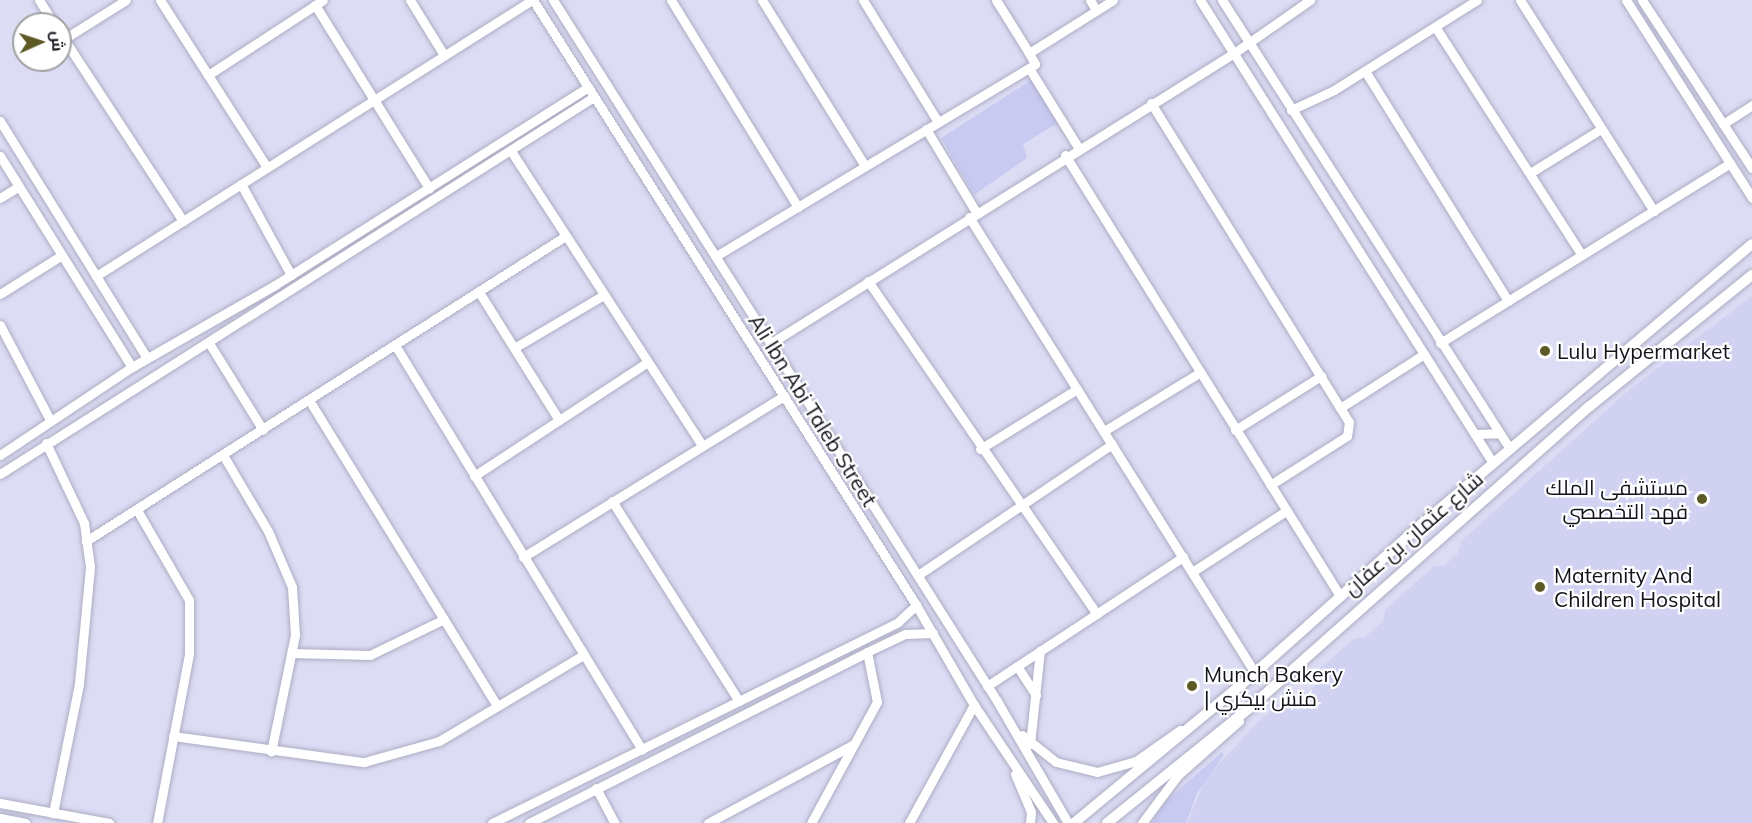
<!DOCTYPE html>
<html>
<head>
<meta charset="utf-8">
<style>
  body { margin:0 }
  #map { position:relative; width:1752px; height:823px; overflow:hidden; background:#dcddf4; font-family:Mulish,Cairo,sans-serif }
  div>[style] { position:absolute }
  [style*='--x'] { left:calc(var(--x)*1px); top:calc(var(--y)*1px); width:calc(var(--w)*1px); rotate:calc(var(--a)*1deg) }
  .built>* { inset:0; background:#d1d2f1 }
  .green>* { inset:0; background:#c9caf2 }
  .roads { filter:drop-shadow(0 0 2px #acacc3) drop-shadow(0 0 2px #acacc3) }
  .minor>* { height:9px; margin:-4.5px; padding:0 4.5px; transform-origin:4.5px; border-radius:4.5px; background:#fff }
  .major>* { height:10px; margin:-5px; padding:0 5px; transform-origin:5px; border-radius:5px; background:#fff }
  .dots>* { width:16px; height:16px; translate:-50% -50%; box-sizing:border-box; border:3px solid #fff; border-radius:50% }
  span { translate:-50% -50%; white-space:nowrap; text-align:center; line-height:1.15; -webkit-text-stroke:4.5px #fff; paint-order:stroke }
  .poi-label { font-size:21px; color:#13131b }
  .left { translate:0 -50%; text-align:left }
  .right { translate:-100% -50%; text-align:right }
  .street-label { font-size:21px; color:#13131b }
  .north { position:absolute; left:12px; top:12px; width:60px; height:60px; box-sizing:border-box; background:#fff; border:2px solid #a1a1a4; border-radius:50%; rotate:87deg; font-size:16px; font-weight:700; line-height:24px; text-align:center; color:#13131b }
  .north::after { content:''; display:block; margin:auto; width:21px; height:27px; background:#5d5925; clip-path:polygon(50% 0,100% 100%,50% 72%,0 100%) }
</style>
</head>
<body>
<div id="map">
  <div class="built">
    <div style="clip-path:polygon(1752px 296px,1752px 823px,1187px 823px,1206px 778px,1257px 723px,1279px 705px,1292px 706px,1318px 683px,1319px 669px,1355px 638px,1364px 638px,1384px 620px,1385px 610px,1434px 566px,1444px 566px,1458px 553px,1462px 540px,1630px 389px)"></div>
  </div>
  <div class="green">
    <div style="clip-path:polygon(1031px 80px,1058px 123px,1023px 144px,1027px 158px,974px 195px,941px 138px)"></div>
    <div style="clip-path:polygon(1222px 752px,1224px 755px,1197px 793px,1186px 823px,1152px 823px,1165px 802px)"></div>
  </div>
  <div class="roads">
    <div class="minor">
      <div style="--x:39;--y:0;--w:28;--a:58"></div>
      <div style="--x:160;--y:0;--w:198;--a:57.4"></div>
      <div style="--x:410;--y:0;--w:65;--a:58.3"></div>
      <div style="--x:533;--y:0;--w:716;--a:57.66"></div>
      <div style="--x:916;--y:605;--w:116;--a:59.9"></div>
      <div style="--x:974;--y:705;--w:142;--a:56.2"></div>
      <div style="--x:553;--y:0;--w:830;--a:57.65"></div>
      <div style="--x:997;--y:701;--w:141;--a:59.8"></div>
      <div style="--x:671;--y:0;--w:243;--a:58.5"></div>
      <div style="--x:762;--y:0;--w:195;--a:58.2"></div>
      <div style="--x:863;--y:0;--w:143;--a:58.4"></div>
      <div style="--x:996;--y:0;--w:62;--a:58.1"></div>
      <div style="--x:1029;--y:53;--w:99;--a:-32.2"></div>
      <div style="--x:1090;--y:0;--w:12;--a:59"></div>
      <div style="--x:1200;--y:0;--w:548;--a:57.67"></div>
      <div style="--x:1222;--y:0;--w:533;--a:57.32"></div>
      <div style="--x:1520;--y:0;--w:250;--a:57.6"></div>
      <div style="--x:1626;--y:0;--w:235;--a:57.5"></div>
      <div style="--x:1642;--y:0;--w:201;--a:56.8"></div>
      <div style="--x:315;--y:5;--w:216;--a:58.1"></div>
      <div style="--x:1436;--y:28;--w:269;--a:57.3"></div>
      <div style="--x:60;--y:33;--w:225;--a:56.8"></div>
      <div style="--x:64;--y:39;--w:73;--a:-32.2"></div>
      <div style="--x:1029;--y:68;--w:93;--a:58.2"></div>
      <div style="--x:1365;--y:71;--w:271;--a:58.1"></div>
      <div style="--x:208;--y:75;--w:137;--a:-33.1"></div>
      <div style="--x:1151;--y:103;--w:375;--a:58.2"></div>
      <div style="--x:1349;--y:422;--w:14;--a:98"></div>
      <div style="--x:1347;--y:436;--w:91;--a:147.5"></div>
      <div style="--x:1291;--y:110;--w:47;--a:-24.9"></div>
      <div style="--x:1334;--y:90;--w:169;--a:-32.2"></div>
      <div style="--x:0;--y:121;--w:279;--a:58.2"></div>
      <div style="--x:1723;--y:124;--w:35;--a:-33"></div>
      <div style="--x:926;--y:129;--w:97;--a:58.9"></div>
      <div style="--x:511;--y:151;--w:349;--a:57"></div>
      <div style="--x:1065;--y:155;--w:520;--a:58.05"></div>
      <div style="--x:0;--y:156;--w:249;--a:58"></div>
      <div style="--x:1530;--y:173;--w:84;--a:-31.8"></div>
      <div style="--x:241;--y:184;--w:104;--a:61.2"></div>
      <div style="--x:0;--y:198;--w:22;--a:-32"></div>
      <div style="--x:969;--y:217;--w:538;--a:57.9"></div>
      <div style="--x:1255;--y:673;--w:5;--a:143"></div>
      <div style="--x:716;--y:256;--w:372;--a:-31"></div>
      <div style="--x:1035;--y:64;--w:13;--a:-119"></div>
      <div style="--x:96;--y:276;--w:516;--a:-32.33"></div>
      <div style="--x:868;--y:281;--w:404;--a:55.5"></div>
      <div style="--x:479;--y:292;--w:151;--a:58"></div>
      <div style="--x:0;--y:294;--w:73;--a:-32.2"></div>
      <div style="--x:0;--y:325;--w:107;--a:62.2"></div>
      <div style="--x:209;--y:343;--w:102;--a:58.2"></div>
      <div style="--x:771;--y:343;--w:546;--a:-32.06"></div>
      <div style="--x:1234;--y:53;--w:93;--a:-34.9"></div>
      <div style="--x:1440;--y:343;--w:341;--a:-31.8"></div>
      <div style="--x:395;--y:345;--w:474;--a:58.6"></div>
      <div style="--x:514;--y:348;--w:102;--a:-30.6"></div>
      <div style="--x:309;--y:400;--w:359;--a:58.4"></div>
      <div style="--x:1340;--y:408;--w:100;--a:-32.7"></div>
      <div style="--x:1235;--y:430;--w:102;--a:-32.1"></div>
      <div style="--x:1104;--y:431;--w:111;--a:-31.4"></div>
      <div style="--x:1475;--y:434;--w:24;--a:-2"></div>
      <div style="--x:46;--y:443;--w:89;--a:64.6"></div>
      <div style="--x:84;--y:523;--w:44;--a:82.2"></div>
      <div style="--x:90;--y:567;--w:118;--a:95.4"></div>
      <div style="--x:79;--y:684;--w:132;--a:101.4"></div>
      <div style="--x:980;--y:449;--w:114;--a:-31.7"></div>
      <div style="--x:0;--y:455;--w:159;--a:-33.7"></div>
      <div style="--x:132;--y:367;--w:165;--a:-29.8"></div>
      <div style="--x:275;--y:285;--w:369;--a:-32.3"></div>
      <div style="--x:223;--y:455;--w:88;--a:59.4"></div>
      <div style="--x:268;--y:531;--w:61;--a:66.8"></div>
      <div style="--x:292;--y:587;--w:48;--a:86.4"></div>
      <div style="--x:295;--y:635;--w:119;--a:101.6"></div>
      <div style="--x:0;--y:474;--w:701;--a:-32.42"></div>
      <div style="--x:474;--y:476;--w:206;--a:-33.3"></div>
      <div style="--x:612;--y:501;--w:237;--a:57.6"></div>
      <div style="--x:137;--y:510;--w:104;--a:60"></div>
      <div style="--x:189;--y:600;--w:54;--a:90"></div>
      <div style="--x:189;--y:654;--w:172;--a:100.7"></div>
      <div style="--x:86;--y:541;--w:566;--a:-32.46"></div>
      <div style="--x:523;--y:557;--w:307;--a:-31.7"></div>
      <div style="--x:1192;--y:572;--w:112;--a:-33"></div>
      <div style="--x:918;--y:575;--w:234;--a:-34"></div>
      <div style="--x:291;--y:653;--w:79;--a:1.5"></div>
      <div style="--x:370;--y:655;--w:82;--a:-25.9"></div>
      <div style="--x:1017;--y:666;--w:35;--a:57"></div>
      <div style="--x:987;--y:686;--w:235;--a:-33.4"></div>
      <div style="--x:1022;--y:735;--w:43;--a:38.5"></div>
      <div style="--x:1056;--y:762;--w:42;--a:13.7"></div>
      <div style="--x:1097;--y:772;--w:41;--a:-15.8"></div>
      <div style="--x:1136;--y:761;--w:54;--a:-35.2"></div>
      <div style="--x:173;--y:736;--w:193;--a:7.8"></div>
      <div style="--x:364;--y:762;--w:78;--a:-15.6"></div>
      <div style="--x:439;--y:741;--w:168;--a:-30.8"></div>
      <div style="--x:1030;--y:744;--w:94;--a:-83.9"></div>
      <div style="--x:1015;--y:774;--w:41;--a:67.2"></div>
      <div style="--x:1031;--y:812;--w:11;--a:95"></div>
      <div style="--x:596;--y:788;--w:40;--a:62"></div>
      <div style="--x:0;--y:803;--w:111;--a:10.4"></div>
      <div style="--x:0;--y:818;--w:26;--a:11"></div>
      <div style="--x:492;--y:823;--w:453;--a:-26.3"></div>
      <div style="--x:898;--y:622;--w:25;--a:-43"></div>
      <div style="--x:529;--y:823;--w:379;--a:-26.8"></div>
      <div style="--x:867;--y:652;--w:42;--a:-25.3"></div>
      <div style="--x:905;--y:634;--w:28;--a:-2"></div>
      <div style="--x:708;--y:823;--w:166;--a:-28.4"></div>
      <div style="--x:811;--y:823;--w:138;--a:-61.4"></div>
      <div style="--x:877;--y:702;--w:51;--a:-101.3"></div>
      <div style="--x:909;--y:823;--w:135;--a:-61.2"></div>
      <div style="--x:1142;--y:823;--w:59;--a:-53.3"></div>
      <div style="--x:1177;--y:776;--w:83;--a:-41.6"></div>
    </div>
    <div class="major">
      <div style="--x:1074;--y:823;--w:235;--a:-39.6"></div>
      <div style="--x:1255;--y:673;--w:225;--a:-41.8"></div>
      <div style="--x:1423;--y:523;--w:431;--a:-40.3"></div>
      <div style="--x:1107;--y:823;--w:188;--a:-38.9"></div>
      <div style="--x:1253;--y:705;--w:449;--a:-41.6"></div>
      <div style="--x:1589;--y:407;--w:210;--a:-39"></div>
    </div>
  </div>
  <div class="dots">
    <div style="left:1545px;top:351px;background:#5d5925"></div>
    <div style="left:1702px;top:499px;background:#5d5925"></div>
    <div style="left:1540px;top:587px;background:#5d5925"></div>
    <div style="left:1192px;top:686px;background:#5d5925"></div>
  </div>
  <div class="poi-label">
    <span class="left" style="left:1557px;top:351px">Lulu Hypermarket</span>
    <span class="right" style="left:1688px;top:499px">مستشفى الملك<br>فهد التخصصي</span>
    <span class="left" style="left:1554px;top:587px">Maternity And<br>Children Hospital</span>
    <span class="left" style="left:1204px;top:686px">Munch Bakery<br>| منش بيكري</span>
  </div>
  <div class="street-label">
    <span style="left:813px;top:410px;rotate:58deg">Ali Ibn Abi Taleb Street</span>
    <span style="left:1413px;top:533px;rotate:-41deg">شارع عثمان بن عفان</span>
  </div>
  <div class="north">ش</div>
</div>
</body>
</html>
